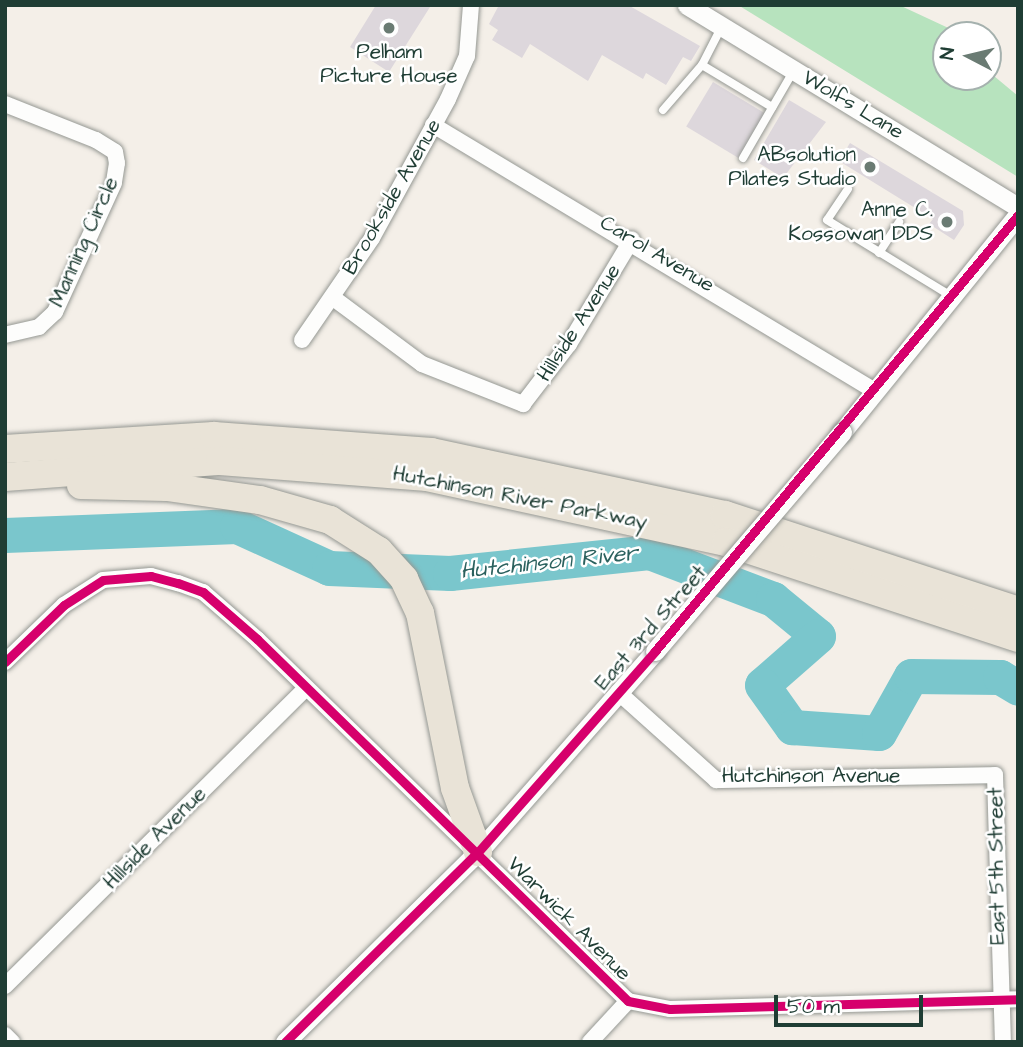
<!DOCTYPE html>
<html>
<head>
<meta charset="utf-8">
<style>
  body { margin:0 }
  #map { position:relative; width:1023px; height:1047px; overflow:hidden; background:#f4efe8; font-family:"Architects Daughter",sans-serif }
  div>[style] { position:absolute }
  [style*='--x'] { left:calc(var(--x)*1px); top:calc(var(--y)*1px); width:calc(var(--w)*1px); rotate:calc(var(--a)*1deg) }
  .green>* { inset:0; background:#b7e3be }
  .river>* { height:35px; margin:-17.5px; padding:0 17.5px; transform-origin:17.5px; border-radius:17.5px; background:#7ac6cc }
  .building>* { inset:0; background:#ddd7dc; transform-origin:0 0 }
  .roads { filter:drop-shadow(0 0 2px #959893) drop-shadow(0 0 2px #959893) }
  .service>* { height:8px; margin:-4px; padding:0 4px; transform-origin:4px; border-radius:4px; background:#fdfdfc }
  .minor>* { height:16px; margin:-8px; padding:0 8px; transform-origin:8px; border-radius:8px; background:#fdfdfc }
  .tertiary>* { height:19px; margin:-9.5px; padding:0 9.5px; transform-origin:9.5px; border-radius:9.5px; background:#fdfdfc }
  .motorway>* { height:28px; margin:-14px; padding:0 14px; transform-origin:14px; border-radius:14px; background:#e9e3d7 }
  .bridges { filter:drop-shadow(0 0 2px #959893) drop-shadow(0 0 2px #959893) }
  .tertiary-bridge>* { height:19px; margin:-9.5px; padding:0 9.5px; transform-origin:9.5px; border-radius:9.5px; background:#fdfdfc }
  .cycleway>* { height:9px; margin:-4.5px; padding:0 4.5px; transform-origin:4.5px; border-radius:4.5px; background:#d6006c }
  .dots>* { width:19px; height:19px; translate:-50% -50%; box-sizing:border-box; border:4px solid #fff; border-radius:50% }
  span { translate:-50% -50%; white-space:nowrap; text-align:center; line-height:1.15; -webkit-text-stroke:5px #fff; paint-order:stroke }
  .poi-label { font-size:21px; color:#1f3d34 }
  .right { translate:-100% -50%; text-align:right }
  .street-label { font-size:21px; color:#1f3d34 }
  .water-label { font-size:23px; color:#2b615e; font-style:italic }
  .frame { position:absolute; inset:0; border:7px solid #1f3d34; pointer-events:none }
  .north { position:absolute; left:932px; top:21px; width:70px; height:70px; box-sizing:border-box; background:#fff; border:2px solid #a5b1ae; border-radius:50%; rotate:277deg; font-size:19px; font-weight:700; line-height:28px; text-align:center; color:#1f3d34 }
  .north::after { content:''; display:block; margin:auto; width:24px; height:32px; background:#6a7b73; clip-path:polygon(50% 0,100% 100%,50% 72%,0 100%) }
  .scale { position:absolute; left:774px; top:995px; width:149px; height:32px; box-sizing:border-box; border:4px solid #1f3d34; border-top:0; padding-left:9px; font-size:21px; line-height:24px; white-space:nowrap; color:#1f3d34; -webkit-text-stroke:5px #fff; paint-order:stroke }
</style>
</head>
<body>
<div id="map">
  <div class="green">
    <div style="clip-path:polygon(738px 5px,899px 5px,957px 32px,946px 35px,946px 77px,988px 77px,988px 71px,1018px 96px,1018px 177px)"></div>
  </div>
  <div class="river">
    <div style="--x:5;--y:535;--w:232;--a:-2.2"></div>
    <div style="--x:237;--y:526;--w:101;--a:24.5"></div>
    <div style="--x:329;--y:568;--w:121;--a:2.4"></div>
    <div style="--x:450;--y:573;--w:200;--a:-6"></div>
    <div style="--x:649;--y:552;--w:133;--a:20.8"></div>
    <div style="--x:773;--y:599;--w:58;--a:39.4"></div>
    <div style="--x:818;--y:636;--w:74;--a:138.8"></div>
    <div style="--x:762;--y:685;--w:52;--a:54.5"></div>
    <div style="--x:792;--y:727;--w:87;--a:3.9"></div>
    <div style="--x:879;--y:733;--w:65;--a:-60.7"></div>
    <div style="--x:911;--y:676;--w:89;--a:0.6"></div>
    <div style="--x:1000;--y:677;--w:21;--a:31"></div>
  </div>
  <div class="building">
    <div style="clip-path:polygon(376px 5px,438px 5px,430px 7px,389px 72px,350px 47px)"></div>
    <div style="clip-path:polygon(499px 5px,628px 5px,700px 46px,691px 61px,683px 57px,666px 85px,646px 73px,643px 79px,602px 55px,588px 81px,530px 44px,522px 58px,492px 40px,498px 30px,489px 24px)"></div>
    <div style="left:713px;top:82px;width:61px;height:52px;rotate:31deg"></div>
    <div style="clip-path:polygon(789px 100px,826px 122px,783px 178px,754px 160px)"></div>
    <div style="clip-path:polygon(850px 143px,963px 211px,964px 225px,954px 240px,929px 224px,933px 219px,839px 161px)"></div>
  </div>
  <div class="roads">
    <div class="service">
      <div style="--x:702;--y:65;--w:82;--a:31"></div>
      <div style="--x:663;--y:110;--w:60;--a:-49.1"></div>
      <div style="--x:702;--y:65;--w:44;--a:-62.9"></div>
      <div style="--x:743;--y:158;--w:102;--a:-59.9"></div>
      <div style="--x:848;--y:189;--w:37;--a:124"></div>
      <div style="--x:827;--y:220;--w:145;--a:31.5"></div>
      <div style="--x:879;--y:253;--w:37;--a:-57"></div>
    </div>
    <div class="minor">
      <div style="--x:5;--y:104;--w:98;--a:21.6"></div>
      <div style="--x:96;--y:140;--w:22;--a:32"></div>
      <div style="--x:115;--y:152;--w:11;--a:80"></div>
      <div style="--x:117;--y:163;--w:20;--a:99"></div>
      <div style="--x:114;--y:183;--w:142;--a:114.6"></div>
      <div style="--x:55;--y:312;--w:22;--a:137"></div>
      <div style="--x:39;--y:327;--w:35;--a:167"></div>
      <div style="--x:433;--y:125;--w:516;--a:31.04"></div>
      <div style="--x:332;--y:297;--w:112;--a:36.7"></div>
      <div style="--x:422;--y:364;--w:109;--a:21.6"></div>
      <div style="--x:523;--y:404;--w:76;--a:-52.5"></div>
      <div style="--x:569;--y:344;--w:122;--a:-59"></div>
      <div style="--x:302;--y:340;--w:124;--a:-55.5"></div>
      <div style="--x:372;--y:238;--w:158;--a:-61.3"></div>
      <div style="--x:448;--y:99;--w:47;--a:-66.2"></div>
      <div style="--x:467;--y:56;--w:51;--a:-85.5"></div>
      <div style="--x:5;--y:662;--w:82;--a:-44"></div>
      <div style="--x:64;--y:605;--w:46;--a:-32.7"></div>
      <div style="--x:103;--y:580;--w:48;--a:-4.8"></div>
      <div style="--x:151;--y:576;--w:28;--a:15"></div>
      <div style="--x:178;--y:583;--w:27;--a:20"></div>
      <div style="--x:203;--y:592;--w:72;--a:41"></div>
      <div style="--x:257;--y:639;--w:518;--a:44.3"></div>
      <div style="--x:628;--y:1001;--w:43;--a:10.8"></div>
      <div style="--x:670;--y:1009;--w:348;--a:-1.6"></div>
      <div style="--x:618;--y:692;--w:132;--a:41.9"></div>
      <div style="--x:716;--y:780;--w:279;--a:-1"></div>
      <div style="--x:995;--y:775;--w:267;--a:88.3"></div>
      <div style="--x:5;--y:986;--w:422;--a:-44.7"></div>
      <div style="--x:5;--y:1035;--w:10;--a:45"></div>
      <div style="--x:590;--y:1042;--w:56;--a:-47.2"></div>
    </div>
    <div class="tertiary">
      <div style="--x:687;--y:5;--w:388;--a:31.4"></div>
      <div style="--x:842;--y:432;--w:279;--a:-51"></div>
      <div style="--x:285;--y:1042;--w:271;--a:-44.6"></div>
      <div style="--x:478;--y:852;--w:268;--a:-48.6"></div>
    </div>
    <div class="motorway">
      <div style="--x:5;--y:449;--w:209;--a:-3.6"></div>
      <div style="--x:214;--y:436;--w:218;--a:4.2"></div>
      <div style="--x:431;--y:452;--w:301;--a:12.1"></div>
      <div style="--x:725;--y:515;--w:308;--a:18.1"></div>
      <div style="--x:5;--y:477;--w:216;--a:-4.3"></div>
      <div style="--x:220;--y:461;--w:208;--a:4.4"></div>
      <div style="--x:427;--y:477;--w:306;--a:12.3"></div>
      <div style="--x:726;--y:542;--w:307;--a:18.2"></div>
      <div style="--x:81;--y:485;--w:86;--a:1.3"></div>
      <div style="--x:167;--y:487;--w:94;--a:8"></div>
      <div style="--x:260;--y:500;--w:73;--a:15.9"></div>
      <div style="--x:330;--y:520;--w:58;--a:32.3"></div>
      <div style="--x:379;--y:551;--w:38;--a:48"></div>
      <div style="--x:404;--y:579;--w:38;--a:65"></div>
      <div style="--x:420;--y:613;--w:178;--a:78.7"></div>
      <div style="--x:455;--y:788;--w:68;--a:70.2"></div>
    </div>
  </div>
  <div class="bridges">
    <div class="tertiary-bridge">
      <div style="--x:655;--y:651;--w:288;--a:-49.5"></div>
    </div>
  </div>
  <div class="cycleway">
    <div style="--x:5;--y:662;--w:82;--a:-44"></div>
    <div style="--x:64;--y:605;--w:46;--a:-32.7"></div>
    <div style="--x:103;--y:580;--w:48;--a:-4.8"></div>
    <div style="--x:151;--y:576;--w:28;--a:15"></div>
    <div style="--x:178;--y:583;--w:27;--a:20"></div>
    <div style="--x:203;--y:592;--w:72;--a:41"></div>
    <div style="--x:257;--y:639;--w:518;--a:44.3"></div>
    <div style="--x:628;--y:1001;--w:43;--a:10.8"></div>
    <div style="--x:670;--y:1009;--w:348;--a:-1.6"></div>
    <div style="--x:285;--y:1042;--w:271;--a:-44.6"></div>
    <div style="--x:478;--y:852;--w:268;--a:-48.6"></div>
    <div style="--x:655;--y:651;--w:567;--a:-50.22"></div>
  </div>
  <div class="dots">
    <div style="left:389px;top:28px;background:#6a7b73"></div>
    <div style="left:870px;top:167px;background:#6a7b73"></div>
    <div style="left:947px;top:222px;background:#6a7b73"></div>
  </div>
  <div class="poi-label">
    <span style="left:389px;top:64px">Pelham<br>Picture House</span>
    <span class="right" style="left:856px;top:167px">ABsolution<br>Pilates Studio</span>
    <span class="right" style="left:933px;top:222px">Anne C.<br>Kossowan DDS</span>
  </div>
  <div class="street-label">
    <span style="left:853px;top:105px;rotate:31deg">Wolfs Lane</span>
    <span style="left:392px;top:197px;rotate:-60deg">Brookside Avenue</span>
    <span style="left:84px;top:242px;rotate:-66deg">Manning Circle</span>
    <span style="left:657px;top:254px;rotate:31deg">Carol Avenue</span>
    <span style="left:579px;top:323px;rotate:-57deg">Hillside Avenue</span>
    <span style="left:520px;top:498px;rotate:11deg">Hutchinson River Parkway</span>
    <span style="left:651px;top:628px;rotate:-49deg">East 3rd Street</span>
    <span style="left:811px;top:776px">Hutchinson Avenue</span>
    <span style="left:155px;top:838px;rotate:-45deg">Hillside Avenue</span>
    <span style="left:997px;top:866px;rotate:-91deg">East 5th Street</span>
    <span style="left:569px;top:919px;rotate:45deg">Warwick Avenue</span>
  </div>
  <div class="water-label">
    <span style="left:549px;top:562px;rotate:-6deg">Hutchinson River</span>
  </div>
  <div class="frame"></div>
  <div class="north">N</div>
  <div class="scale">50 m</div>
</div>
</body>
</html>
